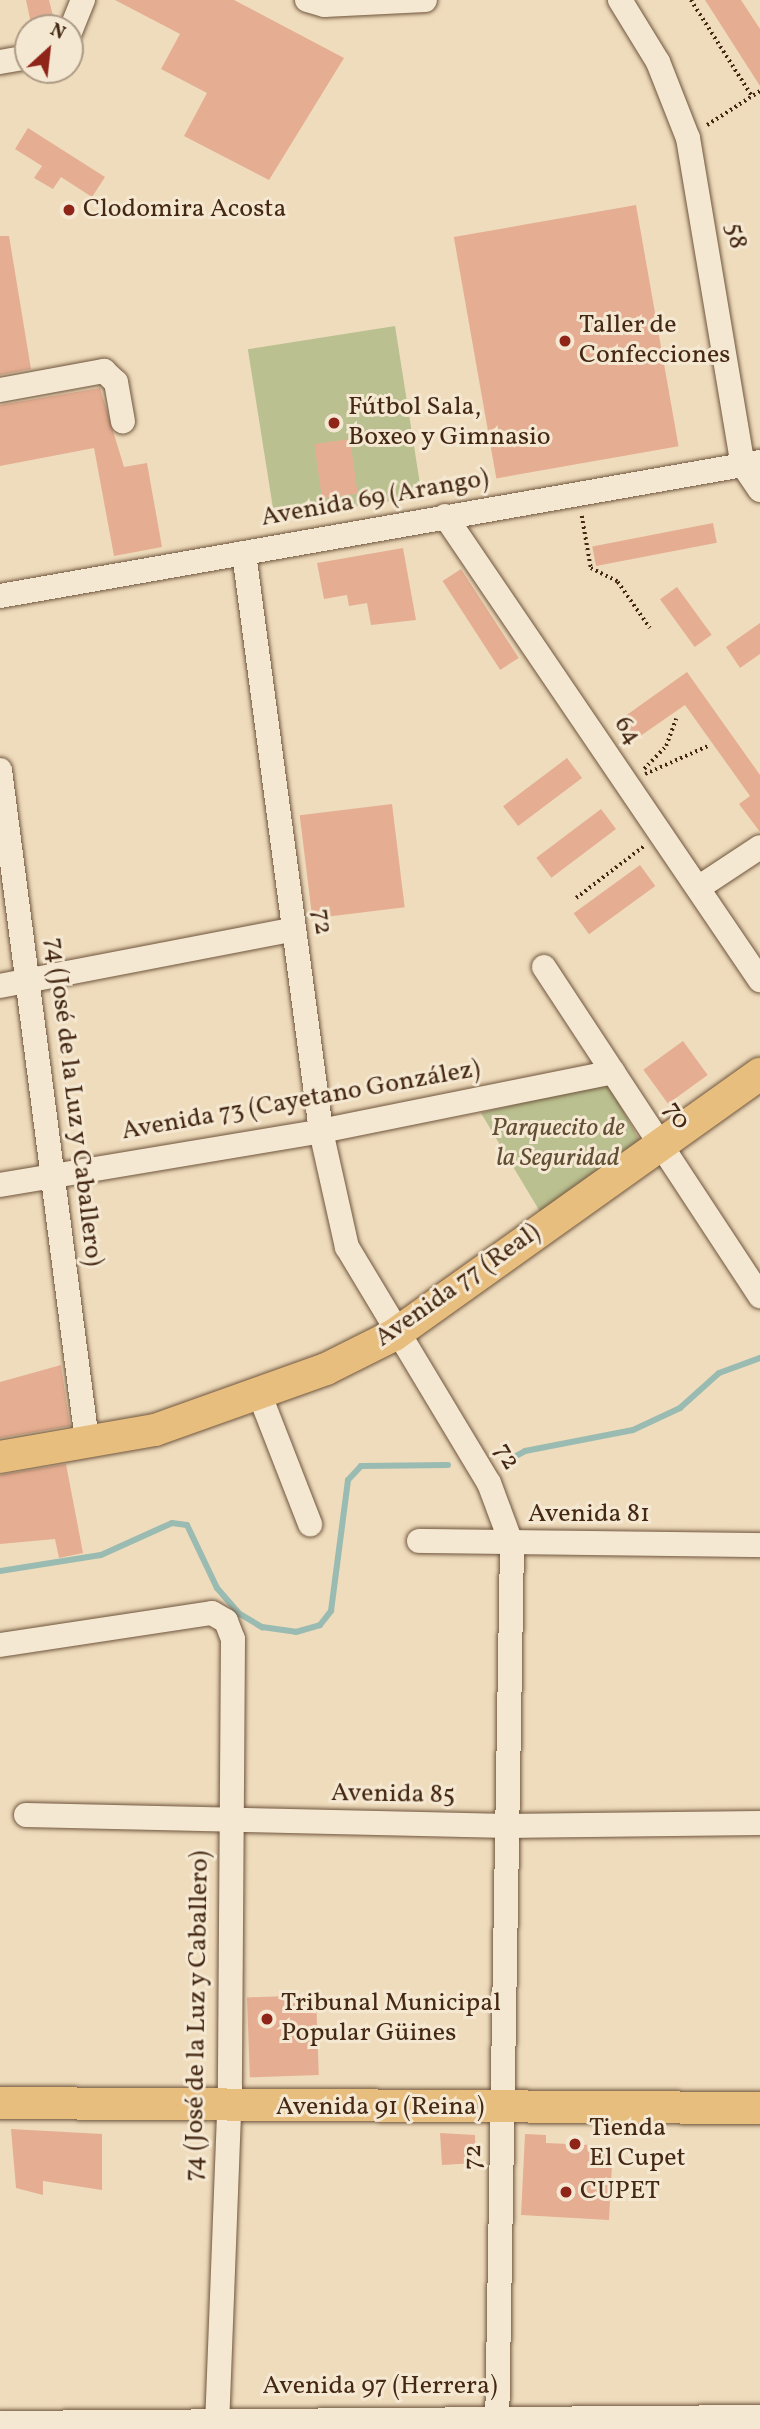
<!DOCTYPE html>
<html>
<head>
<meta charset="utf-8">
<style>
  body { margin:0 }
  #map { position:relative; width:760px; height:2429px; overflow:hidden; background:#efdcbc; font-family:Vollkorn,serif }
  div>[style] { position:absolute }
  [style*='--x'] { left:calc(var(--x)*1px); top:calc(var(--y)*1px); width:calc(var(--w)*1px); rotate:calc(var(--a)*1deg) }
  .green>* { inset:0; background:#bac090; transform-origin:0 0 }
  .stream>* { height:6px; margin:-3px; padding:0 3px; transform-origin:3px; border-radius:3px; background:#9abbb2 }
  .building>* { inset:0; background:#e5ae92; transform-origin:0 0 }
  .path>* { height:3.5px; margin-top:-1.75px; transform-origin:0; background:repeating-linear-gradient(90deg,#442813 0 2px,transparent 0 5.5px) }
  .roads { filter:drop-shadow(0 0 2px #6f553d) drop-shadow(0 0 2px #6f553d) }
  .minor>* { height:24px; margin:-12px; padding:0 12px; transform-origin:12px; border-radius:12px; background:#f5e8d3 }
  .major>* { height:32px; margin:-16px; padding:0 16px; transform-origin:16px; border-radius:16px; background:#e8be7e }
  .dots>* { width:19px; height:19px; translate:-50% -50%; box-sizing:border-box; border:4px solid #f5e8d3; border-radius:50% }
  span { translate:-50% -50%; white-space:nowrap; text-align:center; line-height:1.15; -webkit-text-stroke:6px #f5e8d3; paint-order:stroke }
  .poi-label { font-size:26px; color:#442813 }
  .left { translate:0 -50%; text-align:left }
  .street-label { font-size:26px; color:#442813 }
  .park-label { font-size:26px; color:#624e32; font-style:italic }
  .north { position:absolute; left:14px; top:14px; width:70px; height:70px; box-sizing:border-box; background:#f5e8d3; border:2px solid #ae9b86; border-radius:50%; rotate:27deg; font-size:19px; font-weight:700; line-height:28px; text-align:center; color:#442813 }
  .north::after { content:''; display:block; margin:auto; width:24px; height:32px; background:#8f2418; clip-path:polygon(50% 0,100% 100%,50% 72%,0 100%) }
</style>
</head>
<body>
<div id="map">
  <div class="green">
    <div style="left:395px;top:326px;width:172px;height:149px;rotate:81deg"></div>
    <div style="clip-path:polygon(607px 1081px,642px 1145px,542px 1215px,481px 1113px)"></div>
  </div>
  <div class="stream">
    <div style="--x:507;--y:1461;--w:21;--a:-29"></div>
    <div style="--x:525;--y:1451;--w:110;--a:-11"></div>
    <div style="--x:633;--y:1430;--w:52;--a:-25.1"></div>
    <div style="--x:680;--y:1408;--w:52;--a:-41.9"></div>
    <div style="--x:719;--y:1373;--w:44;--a:-20.1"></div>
    <div style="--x:0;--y:1571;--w:102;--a:-9"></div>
    <div style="--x:101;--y:1555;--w:78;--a:-24.3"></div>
    <div style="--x:172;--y:1523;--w:15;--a:8"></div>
    <div style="--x:187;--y:1525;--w:70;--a:64.5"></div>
    <div style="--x:217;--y:1588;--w:35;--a:49"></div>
    <div style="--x:240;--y:1614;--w:26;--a:31"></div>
    <div style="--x:262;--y:1627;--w:34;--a:8"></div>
    <div style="--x:296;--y:1632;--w:25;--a:-16"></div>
    <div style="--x:320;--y:1625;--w:18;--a:-52"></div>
    <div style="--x:331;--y:1611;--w:132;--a:-82.6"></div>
    <div style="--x:348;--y:1480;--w:19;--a:-47"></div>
    <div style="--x:361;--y:1466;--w:87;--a:-0.7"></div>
  </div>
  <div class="building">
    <div style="clip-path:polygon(26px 0,49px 0,56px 28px,32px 28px)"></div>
    <div style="clip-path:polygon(115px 0,234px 0,344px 58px,269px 180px,184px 136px,207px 93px,161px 69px,180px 34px)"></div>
    <div style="clip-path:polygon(705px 0,741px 0,760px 29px,760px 86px)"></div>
    <div style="clip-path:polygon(28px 128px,105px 177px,92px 197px,61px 177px,53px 189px,34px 178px,42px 166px,15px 149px)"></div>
    <div style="left:636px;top:205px;width:245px;height:185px;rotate:80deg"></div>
    <div style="clip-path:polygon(0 236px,9px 236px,31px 369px,0 375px)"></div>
    <div style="clip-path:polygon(100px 388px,124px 467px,147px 463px,162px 547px,114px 556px,94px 448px,0 466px,0 405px)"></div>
    <div style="left:350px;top:439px;width:55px;height:36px;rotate:82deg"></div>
    <div style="left:713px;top:523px;width:20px;height:123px;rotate:79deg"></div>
    <div style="clip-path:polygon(403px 548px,416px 620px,371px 625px,367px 603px,349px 606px,347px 595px,324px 599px,317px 563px)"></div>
    <div style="left:461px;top:569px;width:106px;height:22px;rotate:57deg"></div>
    <div style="left:677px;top:587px;width:59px;height:21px;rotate:54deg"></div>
    <div style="clip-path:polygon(760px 623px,760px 654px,740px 668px,726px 647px)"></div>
    <div style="clip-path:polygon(687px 672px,760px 775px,760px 832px,739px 804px,750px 796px,685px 705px,636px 739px,621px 719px)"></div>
    <div style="left:567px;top:758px;width:25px;height:80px;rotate:53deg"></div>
    <div style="left:392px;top:804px;width:104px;height:93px;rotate:83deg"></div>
    <div style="left:601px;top:809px;width:25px;height:81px;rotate:53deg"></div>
    <div style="left:640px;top:865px;width:26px;height:82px;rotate:54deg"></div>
    <div style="left:683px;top:1041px;width:42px;height:49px;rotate:54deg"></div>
    <div style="clip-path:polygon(61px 1365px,70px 1426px,0 1438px,0 1382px)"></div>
    <div style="clip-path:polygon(66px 1464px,83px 1553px,59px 1558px,55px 1539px,0 1544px,0 1475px)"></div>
    <div style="left:316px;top:1995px;width:80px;height:69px;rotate:88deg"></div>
    <div style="clip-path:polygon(11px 2129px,102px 2134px,102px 2190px,43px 2181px,43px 2195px,16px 2188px)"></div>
    <div style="clip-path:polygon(440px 2133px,475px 2135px,476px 2163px,442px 2165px)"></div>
    <div style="clip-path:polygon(525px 2134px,546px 2135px,546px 2143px,613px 2146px,609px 2220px,521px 2215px)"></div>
  </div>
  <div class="path">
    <div style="--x:691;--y:0;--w:114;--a:57.6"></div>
    <div style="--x:707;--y:125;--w:63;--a:-32.7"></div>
    <div style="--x:582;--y:516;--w:53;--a:80.2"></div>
    <div style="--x:591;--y:568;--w:30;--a:27"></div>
    <div style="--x:618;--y:582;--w:56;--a:55.2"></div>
    <div style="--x:644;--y:769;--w:32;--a:-46"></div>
    <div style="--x:666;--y:746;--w:29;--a:-70"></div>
    <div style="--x:645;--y:774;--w:69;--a:-24"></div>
    <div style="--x:576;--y:898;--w:86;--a:-37.4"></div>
  </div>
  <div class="roads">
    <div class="minor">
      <div style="--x:307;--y:0;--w:18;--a:16"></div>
      <div style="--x:324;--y:5;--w:101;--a:-2.8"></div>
      <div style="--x:620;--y:0;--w:73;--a:58.5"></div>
      <div style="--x:658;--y:62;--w:82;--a:68.5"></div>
      <div style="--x:688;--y:138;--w:332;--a:80.5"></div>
      <div style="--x:743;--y:465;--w:30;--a:56"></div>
      <div style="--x:70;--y:32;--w:35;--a:-68"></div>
      <div style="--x:0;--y:62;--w:28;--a:-10"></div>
      <div style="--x:0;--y:390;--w:106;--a:-10.4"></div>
      <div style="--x:104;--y:371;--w:16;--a:43"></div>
      <div style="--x:116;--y:382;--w:40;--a:80"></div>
      <div style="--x:445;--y:516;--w:561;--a:55.83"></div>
      <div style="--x:244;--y:553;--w:583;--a:82.41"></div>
      <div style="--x:321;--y:1131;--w:119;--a:77.4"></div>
      <div style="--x:347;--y:1247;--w:275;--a:59"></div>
      <div style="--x:489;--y:1483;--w:66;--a:69.6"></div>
      <div style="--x:512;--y:1545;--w:884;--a:90.97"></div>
      <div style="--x:0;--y:596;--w:772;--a:-10"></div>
      <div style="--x:0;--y:770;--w:677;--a:82.61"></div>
      <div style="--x:698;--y:888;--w:74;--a:-33.5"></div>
      <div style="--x:544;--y:967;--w:394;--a:56.7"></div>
      <div style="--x:0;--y:986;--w:297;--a:-10.9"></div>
      <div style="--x:0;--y:1185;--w:326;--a:-9.5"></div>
      <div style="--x:321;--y:1131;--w:298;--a:-11.4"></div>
      <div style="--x:259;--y:1393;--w:141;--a:68.7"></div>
      <div style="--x:419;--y:1541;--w:341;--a:0.7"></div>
      <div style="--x:0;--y:1645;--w:214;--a:-8.6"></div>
      <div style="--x:212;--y:1613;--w:16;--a:30"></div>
      <div style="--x:226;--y:1621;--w:19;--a:69"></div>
      <div style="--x:233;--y:1639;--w:449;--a:90.4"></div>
      <div style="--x:230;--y:2088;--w:341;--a:92.2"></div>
      <div style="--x:26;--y:1815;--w:483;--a:1.3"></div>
      <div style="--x:509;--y:1826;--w:251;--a:-0.7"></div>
      <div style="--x:0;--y:2423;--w:760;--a:-0.45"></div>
    </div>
    <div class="major">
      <div style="--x:0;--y:1457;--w:157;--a:-9.9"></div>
      <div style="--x:155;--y:1430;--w:182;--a:-19.6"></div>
      <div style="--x:326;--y:1369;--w:76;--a:-26.6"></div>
      <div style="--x:394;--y:1335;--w:450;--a:-35.5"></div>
      <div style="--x:0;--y:2103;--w:760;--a:0.38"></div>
    </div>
  </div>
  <div class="dots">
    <div style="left:69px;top:210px;background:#8f2418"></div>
    <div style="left:565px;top:341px;background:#8f2418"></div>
    <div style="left:334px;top:423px;background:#8f2418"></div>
    <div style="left:267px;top:2019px;background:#8f2418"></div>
    <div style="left:575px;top:2144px;background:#8f2418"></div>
    <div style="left:566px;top:2192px;background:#8f2418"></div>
  </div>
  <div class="poi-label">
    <span class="left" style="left:83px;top:210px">Clodomira Acosta</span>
    <span class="left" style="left:579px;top:341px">Taller de<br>Confecciones</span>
    <span class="left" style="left:348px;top:423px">Fútbol Sala,<br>Boxeo y Gimnasio</span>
    <span class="left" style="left:281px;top:2019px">Tribunal Municipal<br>Popular Güines</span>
    <span class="left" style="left:589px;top:2144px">Tienda<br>El Cupet</span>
    <span class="left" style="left:580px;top:2192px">CUPET</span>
  </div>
  <div class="street-label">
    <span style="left:735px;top:236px;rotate:81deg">58</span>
    <span style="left:375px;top:499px;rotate:-10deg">Avenida 69 (Arango)</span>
    <span style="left:627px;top:731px;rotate:56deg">64</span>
    <span style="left:321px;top:922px;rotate:82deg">72</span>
    <span style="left:301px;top:1101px;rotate:-10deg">Avenida 73 (Cayetano González)</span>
    <span style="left:73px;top:1102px;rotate:83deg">74 (José de la Luz y Caballero)</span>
    <span style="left:676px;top:1116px;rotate:57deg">70</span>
    <span style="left:458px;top:1286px;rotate:-35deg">Avenida 77 (Real)</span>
    <span style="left:506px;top:1457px;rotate:60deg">72</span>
    <span style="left:589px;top:1515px">Avenida 81</span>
    <span style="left:393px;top:1795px;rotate:1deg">Avenida 85</span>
    <span style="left:198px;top:2016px;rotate:-89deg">74 (José de la Luz y Caballero)</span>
    <span style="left:380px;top:2108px">Avenida 91 (Reina)</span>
    <span style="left:474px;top:2157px;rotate:-89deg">72</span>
    <span style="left:380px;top:2387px">Avenida 97 (Herrera)</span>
  </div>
  <div class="park-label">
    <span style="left:558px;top:1144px">Parquecito de<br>la Seguridad</span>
  </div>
  <div class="north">N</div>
</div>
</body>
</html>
